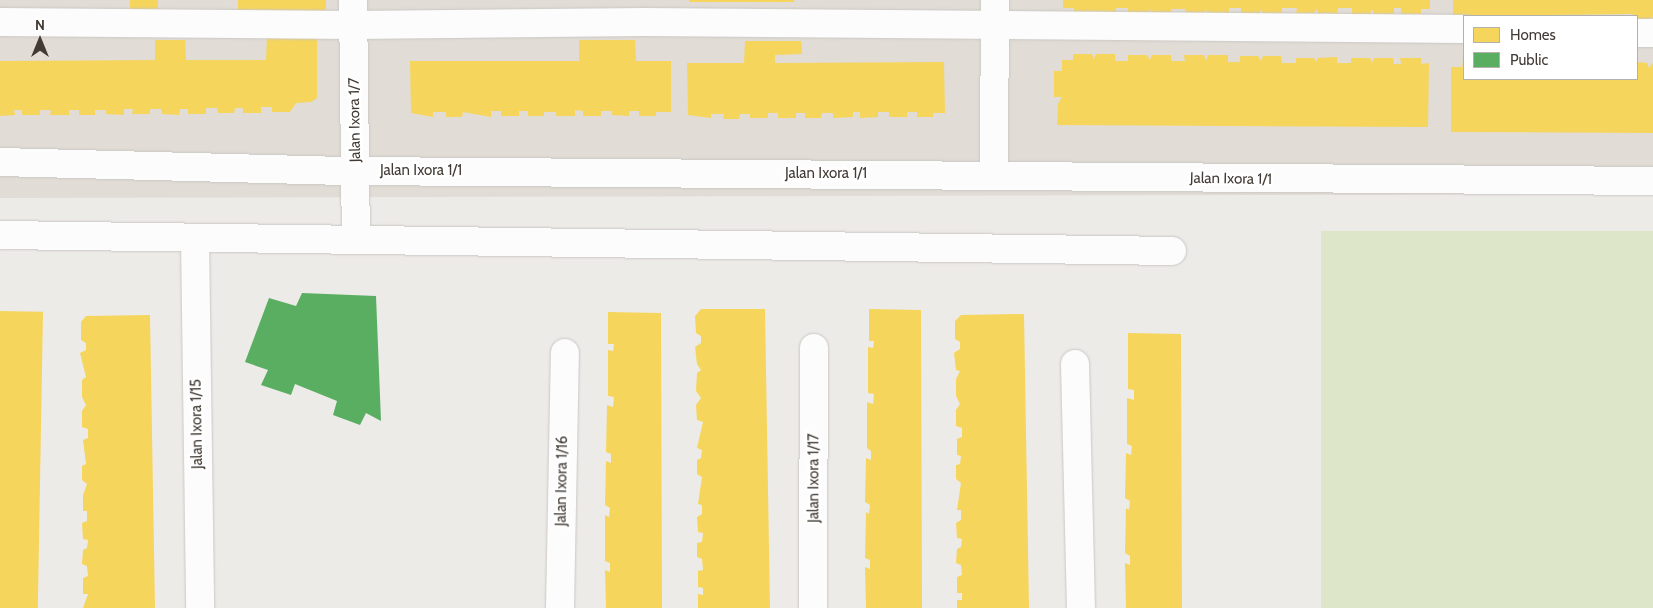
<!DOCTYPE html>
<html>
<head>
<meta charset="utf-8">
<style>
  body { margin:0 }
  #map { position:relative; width:1653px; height:608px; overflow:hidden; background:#edebe8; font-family:Cabin,sans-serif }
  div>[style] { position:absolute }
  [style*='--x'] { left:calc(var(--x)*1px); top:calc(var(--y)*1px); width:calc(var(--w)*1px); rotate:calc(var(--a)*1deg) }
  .residential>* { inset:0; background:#e1dcd5 }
  .green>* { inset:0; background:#dee6ca; transform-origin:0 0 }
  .homes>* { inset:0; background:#f6d55c; transform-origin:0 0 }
  .public>* { inset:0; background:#5aae61 }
  .roads { filter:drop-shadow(0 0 1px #cac7c4) drop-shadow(0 0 1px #cac7c4) }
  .street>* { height:28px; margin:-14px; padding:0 14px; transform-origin:14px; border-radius:14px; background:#fcfcfc }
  span { translate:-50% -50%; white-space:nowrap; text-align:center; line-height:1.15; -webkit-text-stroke:5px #fff; paint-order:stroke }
  .street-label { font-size:15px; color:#423b35 }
  .legend { position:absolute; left:1463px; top:15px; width:175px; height:65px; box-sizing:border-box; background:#fff; border:1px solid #b3b1ae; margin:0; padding:6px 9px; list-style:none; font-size:15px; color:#423b35 }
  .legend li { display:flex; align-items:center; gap:10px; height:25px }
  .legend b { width:25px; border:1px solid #b3b1ae }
  .north { position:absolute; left:15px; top:15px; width:50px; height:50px; -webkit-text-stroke:4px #fff; paint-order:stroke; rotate:0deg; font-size:14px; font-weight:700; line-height:20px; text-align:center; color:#423b35 }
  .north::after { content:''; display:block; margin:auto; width:18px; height:22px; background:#423b35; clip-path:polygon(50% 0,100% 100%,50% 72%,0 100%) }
</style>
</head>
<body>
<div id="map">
  <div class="residential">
    <div style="clip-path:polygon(evenodd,0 0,1653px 0,1653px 194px,0 198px,0 0,1464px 16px,1637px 16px,1637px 79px,1464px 79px,1464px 16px)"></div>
  </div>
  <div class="green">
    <div style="left:1653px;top:231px;width:377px;height:332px;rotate:90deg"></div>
  </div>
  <div class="homes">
    <div style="left:130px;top:0;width:28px;height:20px"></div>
    <div style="clip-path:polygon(238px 0,326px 0,326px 12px,238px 18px)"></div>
    <div style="left:689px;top:0;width:105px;height:2px"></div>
    <div style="clip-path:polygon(1063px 0,1430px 0,1430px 9px,1421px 9px,1421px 14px,1401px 14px,1401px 8px,1394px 8px,1394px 14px,1374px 14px,1372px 9px,1370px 14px,1352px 14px,1352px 8px,1338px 8px,1337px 14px,1318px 13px,1317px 9px,1314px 13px,1296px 13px,1297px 8px,1282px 8px,1282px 14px,1263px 14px,1261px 9px,1259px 14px,1241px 14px,1241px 8px,1229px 8px,1229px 15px,1208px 15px,1206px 9px,1204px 15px,1185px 15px,1185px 9px,1171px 9px,1171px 14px,1152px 14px,1150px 9px,1148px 14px,1128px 14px,1128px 8px,1116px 8px,1116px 14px,1097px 14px,1095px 10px,1092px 14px,1074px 14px,1074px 8px,1063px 8px)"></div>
    <div style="clip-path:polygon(1453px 0,1653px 0,1653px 20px,1651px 16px,1649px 21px,1637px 21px,1637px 16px,1631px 14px,1464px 16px,1453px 15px)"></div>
    <div style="clip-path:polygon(267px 36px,317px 37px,317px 98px,311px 102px,296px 103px,290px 112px,272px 112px,272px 107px,261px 107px,261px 113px,243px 113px,243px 108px,235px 108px,234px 113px,218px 113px,217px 108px,206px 108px,206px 114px,188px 114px,188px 109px,180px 109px,179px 115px,162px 114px,161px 109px,150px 109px,150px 114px,132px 114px,133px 109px,124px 109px,124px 115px,106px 114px,106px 110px,95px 110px,95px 115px,79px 115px,79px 110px,69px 110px,69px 115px,50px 115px,51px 110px,40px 110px,40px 115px,22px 115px,22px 110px,14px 110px,15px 115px,0 116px,0 61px,155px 60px,155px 40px,185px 40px,186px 60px,266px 60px)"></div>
    <div style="clip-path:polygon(579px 40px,635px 40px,636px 61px,671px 61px,671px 112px,656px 112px,656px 116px,639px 116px,639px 111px,629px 111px,629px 116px,612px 115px,612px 111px,601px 111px,601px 116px,583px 116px,583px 111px,575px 110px,575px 116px,556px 116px,556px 112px,544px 112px,544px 116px,528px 116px,528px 111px,519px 111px,519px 116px,501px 116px,501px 111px,491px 111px,491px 117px,463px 112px,462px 117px,446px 117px,446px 112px,433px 112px,433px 117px,411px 113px,410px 61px,579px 61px)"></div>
    <div style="clip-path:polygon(745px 41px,801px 41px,802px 54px,775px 55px,775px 63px,944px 62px,945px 113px,933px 113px,933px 117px,917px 117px,917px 112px,907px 112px,907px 117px,889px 117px,889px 112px,878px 112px,878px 117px,860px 118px,860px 112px,853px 112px,853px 117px,833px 118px,833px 113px,822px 113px,821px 118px,805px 118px,805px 113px,796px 113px,796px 118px,778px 118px,778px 113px,768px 113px,768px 118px,750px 118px,750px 114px,740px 114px,739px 119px,723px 119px,724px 114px,711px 114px,711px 118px,688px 115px,687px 63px,744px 63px)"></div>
    <div style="clip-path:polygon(1073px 54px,1092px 54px,1094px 59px,1096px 54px,1115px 54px,1115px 61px,1128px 61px,1128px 55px,1147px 55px,1150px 60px,1152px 55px,1171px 55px,1171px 61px,1185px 61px,1184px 55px,1204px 55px,1206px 61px,1208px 55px,1228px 55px,1228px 62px,1240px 62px,1240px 56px,1258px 56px,1261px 61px,1263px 56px,1281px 56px,1282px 63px,1296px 63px,1296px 58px,1314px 58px,1316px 62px,1318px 58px,1337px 57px,1337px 63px,1351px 63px,1351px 58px,1370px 58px,1372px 63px,1374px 58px,1393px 58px,1394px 64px,1401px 64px,1400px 58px,1421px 58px,1421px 64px,1429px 63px,1428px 127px,1057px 125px,1058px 104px,1062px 97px,1054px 97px,1054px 71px,1062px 71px,1062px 60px,1073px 60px)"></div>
    <div style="clip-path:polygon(1462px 60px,1464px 79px,1637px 79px,1637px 62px,1647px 63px,1649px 68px,1653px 63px,1653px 133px,1451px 132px,1451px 67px,1462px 67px)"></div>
    <div style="clip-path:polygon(701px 309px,765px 309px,770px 608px,698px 608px,698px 594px,703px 595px,703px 588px,698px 587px,698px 571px,703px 570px,702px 559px,697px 557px,697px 543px,702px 542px,703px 533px,698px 532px,697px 517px,702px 514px,702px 505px,698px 504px,702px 477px,697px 474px,697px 460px,701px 458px,702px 450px,697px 448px,703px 422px,697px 420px,696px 405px,701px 398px,696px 391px,697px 373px,701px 370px,697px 364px,695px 347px,701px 343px,701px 336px,696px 333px,695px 316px)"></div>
    <div style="clip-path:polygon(869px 309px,921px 310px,922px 608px,866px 608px,865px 567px,870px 569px,870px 560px,865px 558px,866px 512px,869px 514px,870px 505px,865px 502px,866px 458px,871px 460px,871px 451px,867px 448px,867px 402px,873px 404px,874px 394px,868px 393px,868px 347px,873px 348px,874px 341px,869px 341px)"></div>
    <div style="left:0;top:311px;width:43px;height:297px;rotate:1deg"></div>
    <div style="clip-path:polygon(608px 312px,661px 313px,662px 608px,606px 608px,605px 570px,610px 572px,610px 563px,605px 561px,605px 515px,609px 517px,610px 508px,605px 505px,606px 461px,611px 463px,611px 454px,606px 452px,607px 405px,613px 407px,614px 397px,608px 396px,608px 350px,613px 351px,614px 344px,608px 344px)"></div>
    <div style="clip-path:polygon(1024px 314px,1029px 608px,957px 608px,957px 600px,962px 600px,962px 593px,957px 593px,957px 577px,962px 575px,961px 565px,956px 563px,957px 549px,961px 547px,962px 539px,957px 538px,956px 523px,961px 520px,961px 510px,957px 510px,961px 483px,956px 479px,956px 465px,960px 464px,961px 456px,957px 455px,957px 439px,962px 437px,962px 428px,956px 426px,956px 410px,960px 404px,956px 396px,956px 379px,960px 371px,956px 370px,954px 353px,960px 349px,960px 342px,955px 339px,955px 321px,961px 315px)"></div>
    <div style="clip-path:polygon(150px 315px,155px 608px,83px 608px,88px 594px,83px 594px,83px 578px,88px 576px,87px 566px,82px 564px,83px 550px,87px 548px,88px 540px,83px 539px,82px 523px,87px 521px,87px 511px,83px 511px,83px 495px,87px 484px,82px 480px,82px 466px,86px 464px,83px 440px,88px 438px,88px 429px,82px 427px,82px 411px,86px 405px,82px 397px,82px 380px,86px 377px,80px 353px,86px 350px,86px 343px,81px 340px,81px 322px,86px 316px)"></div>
    <div style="clip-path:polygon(1128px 333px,1181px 334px,1182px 608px,1126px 608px,1125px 563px,1130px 565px,1130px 556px,1125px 553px,1126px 508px,1129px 510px,1130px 501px,1125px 498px,1126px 453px,1131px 455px,1132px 446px,1127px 444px,1127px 398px,1134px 400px,1134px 390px,1128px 389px)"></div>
  </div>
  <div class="public">
    <div style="clip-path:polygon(302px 293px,376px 296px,381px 421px,366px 413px,360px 425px,333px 415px,337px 401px,295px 384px,291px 395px,261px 385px,268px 370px,245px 362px,269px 298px,296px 306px)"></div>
  </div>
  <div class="roads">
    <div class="street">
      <div style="--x:353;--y:0;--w:240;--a:89.3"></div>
      <div style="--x:0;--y:22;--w:354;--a:0.5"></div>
      <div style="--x:354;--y:25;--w:290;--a:-0.6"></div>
      <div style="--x:644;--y:22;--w:820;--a:0.49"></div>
      <div style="--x:1637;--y:33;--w:16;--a:0"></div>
      <div style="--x:0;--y:162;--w:355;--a:1.5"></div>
      <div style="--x:355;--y:171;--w:1298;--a:0.44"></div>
      <div style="--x:994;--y:176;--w:176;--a:-89.7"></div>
      <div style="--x:0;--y:235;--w:1172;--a:0.78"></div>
      <div style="--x:195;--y:239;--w:369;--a:89.2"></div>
      <div style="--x:1075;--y:364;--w:244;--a:88.6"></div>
      <div style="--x:560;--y:608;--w:255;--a:-88.9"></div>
      <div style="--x:813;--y:608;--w:260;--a:-89.8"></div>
    </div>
  </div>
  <div class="street-label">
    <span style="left:355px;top:120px;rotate:-91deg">Jalan Ixora 1/7</span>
    <span style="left:421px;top:171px">Jalan Ixora 1/1</span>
    <span style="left:826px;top:174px">Jalan Ixora 1/1</span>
    <span style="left:1231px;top:179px;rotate:1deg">Jalan Ixora 1/1</span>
    <span style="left:197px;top:424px;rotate:-91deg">Jalan Ixora 1/15</span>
    <span style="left:814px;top:478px;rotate:-90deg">Jalan Ixora 1/17</span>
    <span style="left:562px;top:481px;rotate:-89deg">Jalan Ixora 1/16</span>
  </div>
  <ul class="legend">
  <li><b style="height:14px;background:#f6d55c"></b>Homes</li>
  <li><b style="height:14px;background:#5aae61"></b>Public</li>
  </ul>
  <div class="north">N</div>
</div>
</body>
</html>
